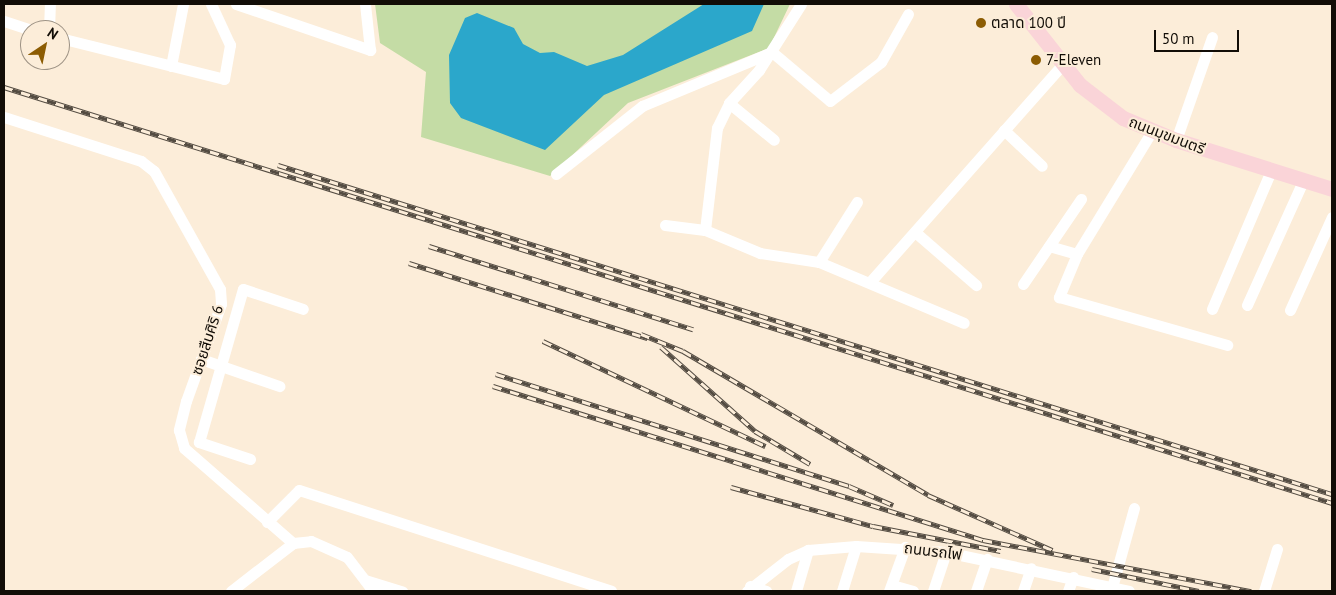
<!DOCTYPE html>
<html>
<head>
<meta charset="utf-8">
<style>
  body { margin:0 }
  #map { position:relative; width:1336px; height:595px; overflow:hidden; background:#fcedd9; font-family:"PT Sans","Noto Sans Thai",sans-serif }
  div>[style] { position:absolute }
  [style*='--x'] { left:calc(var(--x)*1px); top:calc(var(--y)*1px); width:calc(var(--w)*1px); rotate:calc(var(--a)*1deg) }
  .green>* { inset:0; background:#c4dca5 }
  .water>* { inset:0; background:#2ba7cb }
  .street>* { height:11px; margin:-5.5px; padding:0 5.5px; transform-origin:5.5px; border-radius:5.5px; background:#fff }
  .secondary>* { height:15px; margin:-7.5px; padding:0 7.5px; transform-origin:7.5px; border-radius:7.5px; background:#fad4d8 }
  .rail>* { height:5px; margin-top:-2.5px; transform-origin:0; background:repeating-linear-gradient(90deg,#fcedd9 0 9px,#544c42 0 18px); box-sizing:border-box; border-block:1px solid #544c42 }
  .dots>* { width:14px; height:14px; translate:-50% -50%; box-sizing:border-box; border:2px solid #fcedd9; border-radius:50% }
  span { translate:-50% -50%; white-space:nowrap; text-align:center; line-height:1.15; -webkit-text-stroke:4px #fcedd9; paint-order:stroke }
  .poi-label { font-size:15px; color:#120d07 }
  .left { translate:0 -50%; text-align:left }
  .street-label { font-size:15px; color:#120d07 }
  .frame { position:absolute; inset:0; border:5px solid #120d07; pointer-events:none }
  .north { position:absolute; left:20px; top:20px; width:50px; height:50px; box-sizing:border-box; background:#fcedd9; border:1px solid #9e9385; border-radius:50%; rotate:34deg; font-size:14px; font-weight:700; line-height:20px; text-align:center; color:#120d07 }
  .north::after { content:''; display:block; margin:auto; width:18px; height:22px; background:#8c5c03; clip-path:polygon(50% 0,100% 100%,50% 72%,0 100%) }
  .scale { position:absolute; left:1154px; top:30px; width:85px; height:22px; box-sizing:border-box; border:2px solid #120d07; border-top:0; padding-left:6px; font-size:15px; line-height:18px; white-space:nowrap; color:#120d07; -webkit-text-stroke:4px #fcedd9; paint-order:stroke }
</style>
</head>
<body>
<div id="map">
  <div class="green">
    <div style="clip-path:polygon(375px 4px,790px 4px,769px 48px,628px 103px,550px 176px,421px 137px,426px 72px,380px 43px)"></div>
  </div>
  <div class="water">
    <div style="clip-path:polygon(704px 4px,764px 4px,752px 31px,604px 95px,545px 150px,461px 118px,450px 103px,449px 55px,465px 18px,477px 13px,514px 28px,523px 44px,540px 53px,554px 52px,587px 66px,623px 55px)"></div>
  </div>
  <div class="street">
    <div style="--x:236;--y:4;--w:142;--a:18.9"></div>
    <div style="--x:370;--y:50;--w:46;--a:-96.2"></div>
    <div style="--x:4;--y:21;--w:28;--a:18"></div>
    <div style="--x:49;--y:30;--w:26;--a:-88"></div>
    <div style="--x:60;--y:38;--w:169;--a:14"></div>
    <div style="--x:224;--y:79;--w:35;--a:-80"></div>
    <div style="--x:230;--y:45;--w:45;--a:-114.9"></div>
    <div style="--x:171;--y:66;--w:63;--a:-79"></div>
    <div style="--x:729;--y:103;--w:58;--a:39.4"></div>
    <div style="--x:4;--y:117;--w:144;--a:17.8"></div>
    <div style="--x:141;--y:161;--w:16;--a:38"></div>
    <div style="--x:154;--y:171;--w:135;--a:60.8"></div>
    <div style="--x:220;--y:289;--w:15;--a:86"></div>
    <div style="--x:221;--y:304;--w:103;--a:109.8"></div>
    <div style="--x:186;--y:401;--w:30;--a:104"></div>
    <div style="--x:179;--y:430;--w:19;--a:74"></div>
    <div style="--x:184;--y:448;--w:145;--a:41.1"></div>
    <div style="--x:1004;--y:130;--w:52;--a:43.5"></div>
    <div style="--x:1152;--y:131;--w:144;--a:121.4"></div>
    <div style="--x:1077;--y:254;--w:47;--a:112.7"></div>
    <div style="--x:1059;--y:297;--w:175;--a:15.9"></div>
    <div style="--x:1176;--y:140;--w:109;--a:-70.7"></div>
    <div style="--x:556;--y:174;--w:110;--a:-38.3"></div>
    <div style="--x:642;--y:106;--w:141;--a:-22.6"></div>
    <div style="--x:772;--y:52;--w:76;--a:40.2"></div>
    <div style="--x:830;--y:101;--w:64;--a:-37.4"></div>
    <div style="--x:881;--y:62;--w:55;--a:-60.6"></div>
    <div style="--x:665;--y:225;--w:40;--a:7.1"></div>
    <div style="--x:705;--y:230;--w:60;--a:22.7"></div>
    <div style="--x:760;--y:253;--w:60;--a:8.7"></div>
    <div style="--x:819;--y:262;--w:157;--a:22.8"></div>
    <div style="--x:705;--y:230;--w:103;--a:-83.3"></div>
    <div style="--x:717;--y:128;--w:28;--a:-64"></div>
    <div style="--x:729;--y:103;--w:45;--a:-47.7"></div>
    <div style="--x:759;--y:70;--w:78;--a:-57.5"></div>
    <div style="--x:915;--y:232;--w:81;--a:41"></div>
    <div style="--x:1049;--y:246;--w:29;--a:16"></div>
    <div style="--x:819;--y:262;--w:71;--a:-57.7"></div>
    <div style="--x:870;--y:282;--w:291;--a:-48.5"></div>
    <div style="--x:1023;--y:284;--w:103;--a:-55.7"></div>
    <div style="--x:1247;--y:305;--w:138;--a:-65.7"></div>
    <div style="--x:1212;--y:309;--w:150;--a:-66.9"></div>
    <div style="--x:1290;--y:310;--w:102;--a:-65.7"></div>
    <div style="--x:201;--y:359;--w:83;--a:19.1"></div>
    <div style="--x:250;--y:459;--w:54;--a:-161.6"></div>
    <div style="--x:199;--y:442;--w:159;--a:-74"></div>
    <div style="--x:243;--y:289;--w:63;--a:18.4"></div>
    <div style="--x:267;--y:522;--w:45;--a:-45"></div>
    <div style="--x:299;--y:490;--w:328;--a:17.9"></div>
    <div style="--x:365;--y:580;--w:39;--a:17"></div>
    <div style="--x:892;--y:585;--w:22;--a:16"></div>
    <div style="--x:750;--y:586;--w:17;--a:17"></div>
    <div style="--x:231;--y:591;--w:78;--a:-37.7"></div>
    <div style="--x:293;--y:543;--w:18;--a:-6"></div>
    <div style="--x:311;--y:541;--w:39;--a:24"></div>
    <div style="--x:347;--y:557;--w:43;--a:52.6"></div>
    <div style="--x:747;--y:591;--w:52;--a:-38"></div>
    <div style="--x:788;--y:559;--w:22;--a:-24"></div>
    <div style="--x:808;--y:550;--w:48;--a:-4.8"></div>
    <div style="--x:856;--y:546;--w:90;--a:3.8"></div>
    <div style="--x:946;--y:552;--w:187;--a:12"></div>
    <div style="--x:796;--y:591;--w:43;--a:-73.7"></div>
    <div style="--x:842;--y:591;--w:47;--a:-72.7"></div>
    <div style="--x:889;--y:591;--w:47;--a:-70"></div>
    <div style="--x:933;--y:591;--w:41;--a:-71.6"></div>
    <div style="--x:976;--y:591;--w:34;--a:-71"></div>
    <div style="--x:1023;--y:591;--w:24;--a:-71"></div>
    <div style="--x:1068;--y:591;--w:15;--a:-70"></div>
    <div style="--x:1111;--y:591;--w:86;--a:-74.5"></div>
    <div style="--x:1264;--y:591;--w:44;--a:-72.8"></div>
  </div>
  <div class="secondary">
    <div style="--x:1016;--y:4;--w:103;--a:51.7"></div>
    <div style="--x:1080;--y:85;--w:54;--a:37.5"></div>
    <div style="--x:1123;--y:118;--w:57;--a:22.5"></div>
    <div style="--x:1176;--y:140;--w:164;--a:17.4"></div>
  </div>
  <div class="rail">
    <div style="--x:4;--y:87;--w:1392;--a:17.39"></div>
    <div style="--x:278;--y:165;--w:1104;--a:17.34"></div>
    <div style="--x:429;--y:246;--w:277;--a:17.5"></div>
    <div style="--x:409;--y:263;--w:250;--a:17.5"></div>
    <div style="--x:641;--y:334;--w:45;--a:22"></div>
    <div style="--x:683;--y:351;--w:284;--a:30.4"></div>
    <div style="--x:928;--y:495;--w:136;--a:23.9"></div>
    <div style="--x:543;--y:341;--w:246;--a:25.3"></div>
    <div style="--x:661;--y:347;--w:126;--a:41.8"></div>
    <div style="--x:755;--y:431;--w:64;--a:31"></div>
    <div style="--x:496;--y:374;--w:370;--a:17.6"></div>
    <div style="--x:849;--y:486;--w:48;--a:23.4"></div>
    <div style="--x:493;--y:386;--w:514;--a:17.45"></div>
    <div style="--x:983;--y:540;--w:273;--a:10.8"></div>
    <div style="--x:731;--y:487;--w:147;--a:15.4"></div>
    <div style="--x:873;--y:526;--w:130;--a:11.1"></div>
    <div style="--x:1092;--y:569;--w:109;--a:11.6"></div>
  </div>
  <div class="dots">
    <div style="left:981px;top:23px;background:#8c5c03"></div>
    <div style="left:1036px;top:60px;background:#8c5c03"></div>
  </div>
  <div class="poi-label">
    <span class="left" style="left:991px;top:23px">ตลาด 100 ปี</span>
    <span class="left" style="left:1046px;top:60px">7-Eleven</span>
  </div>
  <div class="street-label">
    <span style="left:1167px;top:135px;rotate:21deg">ถนนมุขมนตรี</span>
    <span style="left:207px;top:340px;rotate:-72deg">ซอยสืบศิริ 6</span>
    <span style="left:933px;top:551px;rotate:7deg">ถนนรถไฟ</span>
  </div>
  <div class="frame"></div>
  <div class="north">N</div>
  <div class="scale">50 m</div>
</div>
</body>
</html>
